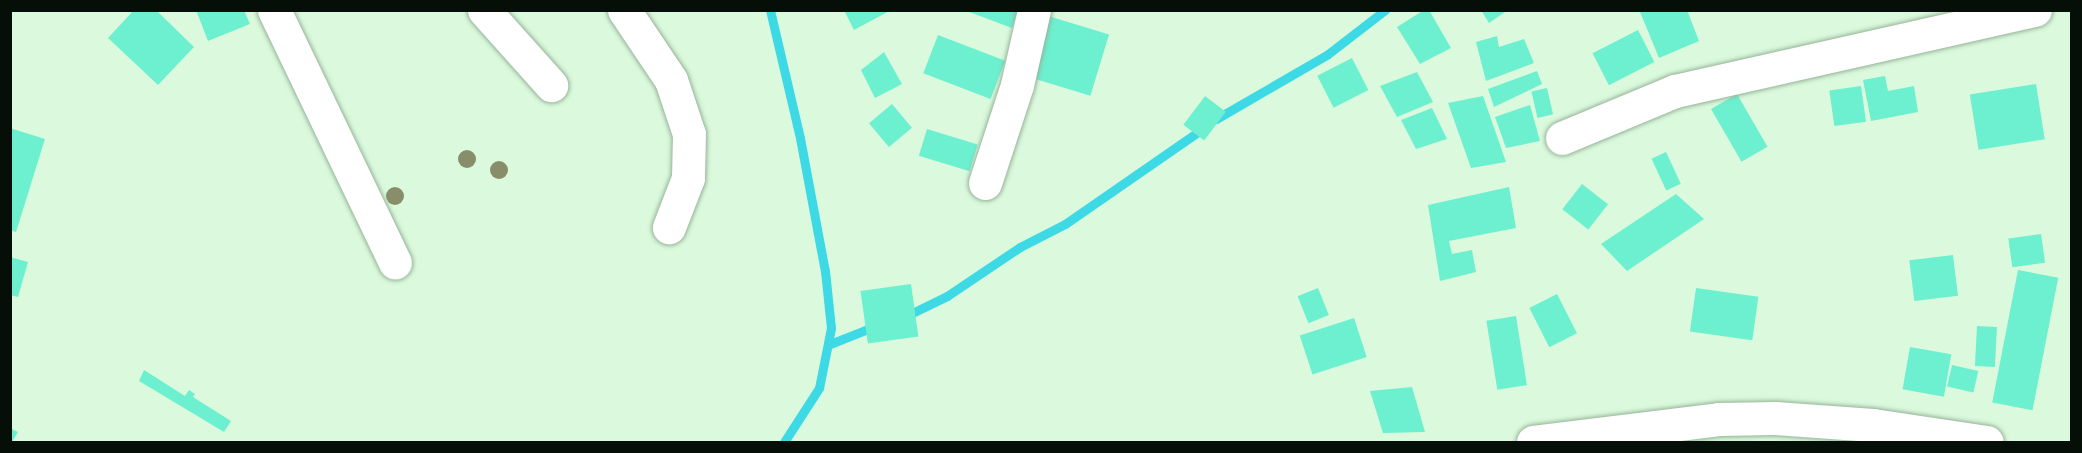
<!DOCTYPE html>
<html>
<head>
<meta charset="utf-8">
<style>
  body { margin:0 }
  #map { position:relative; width:2082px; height:453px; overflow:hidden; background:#dbfadd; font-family:Raleway,sans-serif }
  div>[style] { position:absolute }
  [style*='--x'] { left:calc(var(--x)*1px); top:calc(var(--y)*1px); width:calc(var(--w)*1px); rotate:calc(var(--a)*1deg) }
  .stream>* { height:9px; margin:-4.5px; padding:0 4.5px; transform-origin:4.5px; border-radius:4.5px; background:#3ddae6 }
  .building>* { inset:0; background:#6cf0d0; transform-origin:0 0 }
  .roads { filter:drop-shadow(0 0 2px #96b398) drop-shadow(0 0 2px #96b398) }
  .street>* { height:33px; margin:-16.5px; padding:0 16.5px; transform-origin:16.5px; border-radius:16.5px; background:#fff }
  .trees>* { width:18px; height:18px; margin:-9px; border-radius:50%; background:#888e69 }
  span { translate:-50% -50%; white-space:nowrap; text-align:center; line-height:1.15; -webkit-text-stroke:4.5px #fff; paint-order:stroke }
  .frame { position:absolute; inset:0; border:12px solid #060f07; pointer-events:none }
</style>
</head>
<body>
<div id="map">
  <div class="stream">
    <div style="--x:770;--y:10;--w:131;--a:76.8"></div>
    <div style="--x:800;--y:138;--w:135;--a:79.4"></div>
    <div style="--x:825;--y:271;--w:57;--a:84"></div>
    <div style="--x:831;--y:328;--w:61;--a:101.3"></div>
    <div style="--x:819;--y:388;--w:64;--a:122.9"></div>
    <div style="--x:1216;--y:119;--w:129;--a:-30.1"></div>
    <div style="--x:1328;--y:54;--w:72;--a:-37.7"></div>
    <div style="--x:906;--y:316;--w:46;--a:-26"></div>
    <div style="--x:947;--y:296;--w:88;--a:-33.9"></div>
    <div style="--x:1020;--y:247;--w:51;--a:-27.1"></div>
    <div style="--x:1065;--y:224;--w:170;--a:-34.7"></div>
    <div style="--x:830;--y:344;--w:52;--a:-21.6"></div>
  </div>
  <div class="building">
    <div style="clip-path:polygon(134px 10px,156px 10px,194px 47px,158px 85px,108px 38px)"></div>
    <div style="clip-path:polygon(196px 10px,244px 10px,250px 24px,208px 41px)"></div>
    <div style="clip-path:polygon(844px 10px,891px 10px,854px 30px)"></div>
    <div style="clip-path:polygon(964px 10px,1018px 10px,1012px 28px)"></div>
    <div style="clip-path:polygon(1424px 10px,1429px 10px,1451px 48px,1420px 64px,1397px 27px)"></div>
    <div style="clip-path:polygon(1481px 10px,1508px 10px,1489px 23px)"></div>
    <div style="clip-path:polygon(1645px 10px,1687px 10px,1699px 41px,1659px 58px,1640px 12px)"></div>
    <div style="left:1045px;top:15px;width:67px;height:64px;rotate:17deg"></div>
    <div style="left:1638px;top:30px;width:36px;height:51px;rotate:63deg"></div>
    <div style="left:938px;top:35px;width:72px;height:41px;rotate:21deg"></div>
    <div style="clip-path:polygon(1497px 36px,1499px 47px,1524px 39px,1534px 63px,1486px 81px,1476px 42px)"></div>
    <div style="clip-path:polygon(884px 52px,902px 84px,875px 98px,861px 70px)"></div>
    <div style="left:1352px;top:58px;width:36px;height:39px;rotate:63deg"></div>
    <div style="clip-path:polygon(1537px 71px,1542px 84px,1494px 107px,1488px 89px)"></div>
    <div style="clip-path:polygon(1417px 72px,1433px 102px,1397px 117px,1380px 86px)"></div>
    <div style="clip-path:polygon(1885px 76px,1888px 91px,1914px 86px,1918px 112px,1871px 121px,1863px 80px)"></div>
    <div style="left:2036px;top:84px;width:56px;height:67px;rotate:81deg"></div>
    <div style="left:1861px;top:86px;width:36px;height:32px;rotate:82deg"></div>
    <div style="left:1547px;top:88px;width:27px;height:16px;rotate:77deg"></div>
    <div style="left:1737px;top:94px;width:61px;height:30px;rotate:60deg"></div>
    <div style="left:1205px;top:96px;width:26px;height:36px;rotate:37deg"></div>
    <div style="clip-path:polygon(1483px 96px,1506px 162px,1471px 168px,1448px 103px)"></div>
    <div style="left:892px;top:104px;width:31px;height:30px;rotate:50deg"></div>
    <div style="clip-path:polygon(1530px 105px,1540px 141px,1506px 148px,1495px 117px)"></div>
    <div style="clip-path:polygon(1432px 108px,1447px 139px,1416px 149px,1401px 120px)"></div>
    <div style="clip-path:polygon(10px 128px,45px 139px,16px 232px,10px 230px)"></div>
    <div style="left:927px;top:129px;width:53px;height:28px;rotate:17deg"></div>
    <div style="left:1666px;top:152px;width:35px;height:16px;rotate:65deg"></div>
    <div style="left:1582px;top:184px;width:33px;height:32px;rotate:38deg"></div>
    <div style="clip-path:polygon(1509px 187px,1516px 228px,1449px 241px,1452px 254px,1472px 250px,1476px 272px,1440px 281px,1428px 205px)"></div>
    <div style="clip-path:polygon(1676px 194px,1704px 219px,1627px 271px,1601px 244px)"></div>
    <div style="left:2041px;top:234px;width:29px;height:33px;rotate:82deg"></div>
    <div style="left:1953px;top:255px;width:41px;height:44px;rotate:83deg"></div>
    <div style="clip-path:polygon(10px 257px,28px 262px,18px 297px,10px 295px)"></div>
    <div style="left:2018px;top:270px;width:41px;height:135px;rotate:11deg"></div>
    <div style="left:911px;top:284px;width:53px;height:51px;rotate:82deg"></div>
    <div style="left:1318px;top:288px;width:29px;height:22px;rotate:68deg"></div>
    <div style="left:1696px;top:288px;width:63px;height:44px;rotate:8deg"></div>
    <div style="left:1557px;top:294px;width:44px;height:31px;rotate:63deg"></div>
    <div style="left:1516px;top:316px;width:70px;height:30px;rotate:81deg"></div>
    <div style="left:1354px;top:318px;width:41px;height:57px;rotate:72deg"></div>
    <div style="left:1977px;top:326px;width:20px;height:40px;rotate:3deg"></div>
    <div style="left:1910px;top:347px;width:42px;height:43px;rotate:10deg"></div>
    <div style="left:1952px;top:365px;width:27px;height:22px;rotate:13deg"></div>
    <div style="clip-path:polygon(144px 370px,185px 396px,189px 390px,195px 394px,193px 397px,231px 421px,224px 432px,139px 381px)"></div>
    <div style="clip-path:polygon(1412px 387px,1425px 432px,1383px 433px,1370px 391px)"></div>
    <div style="clip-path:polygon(10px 428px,18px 432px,12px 442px,10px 442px)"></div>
  </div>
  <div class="roads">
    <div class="street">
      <div style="--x:274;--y:10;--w:280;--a:64.4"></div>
      <div style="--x:484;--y:10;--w:101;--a:48.2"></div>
      <div style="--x:624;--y:10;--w:84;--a:56.1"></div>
      <div style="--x:671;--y:80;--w:57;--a:71.6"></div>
      <div style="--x:689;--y:134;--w:44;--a:91.3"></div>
      <div style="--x:688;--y:178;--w:53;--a:111.2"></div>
      <div style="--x:1562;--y:138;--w:122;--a:-22.6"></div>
      <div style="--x:1675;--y:91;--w:369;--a:-12.7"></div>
      <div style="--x:985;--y:183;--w:103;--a:-71.9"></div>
      <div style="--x:1017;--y:85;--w:77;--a:-77.2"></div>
      <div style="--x:1533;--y:442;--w:187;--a:-7"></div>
      <div style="--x:1719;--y:419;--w:56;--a:-1"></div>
      <div style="--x:1775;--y:418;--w:98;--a:4.1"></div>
      <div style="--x:1873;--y:425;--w:115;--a:8.5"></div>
    </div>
  </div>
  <div class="trees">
    <div style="left:467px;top:159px"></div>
    <div style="left:499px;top:170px"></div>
    <div style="left:395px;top:196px"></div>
  </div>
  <div class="frame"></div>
</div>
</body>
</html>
